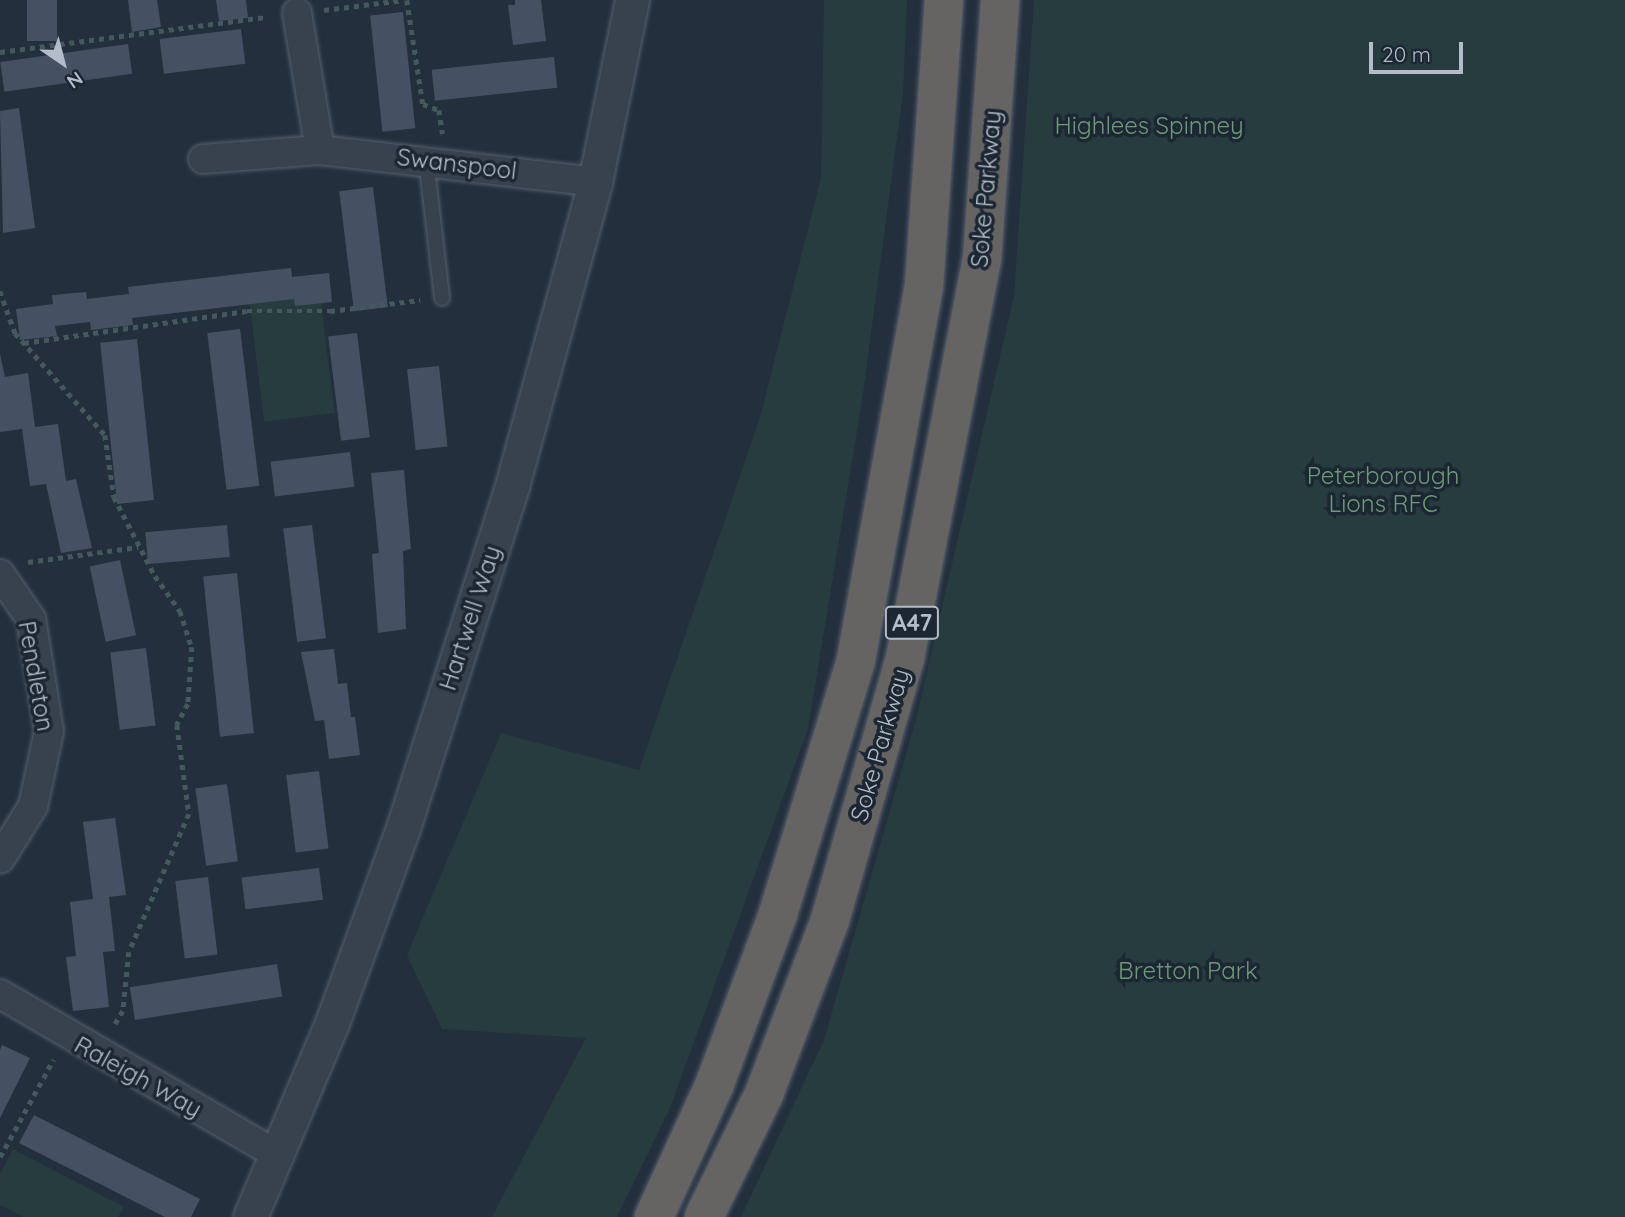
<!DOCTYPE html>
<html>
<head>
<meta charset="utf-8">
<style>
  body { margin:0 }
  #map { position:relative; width:1625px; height:1217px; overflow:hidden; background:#242f3e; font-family:Quicksand,sans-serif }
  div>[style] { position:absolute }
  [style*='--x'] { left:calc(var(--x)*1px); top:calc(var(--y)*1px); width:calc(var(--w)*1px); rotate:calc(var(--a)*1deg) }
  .green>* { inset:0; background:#263c3f; transform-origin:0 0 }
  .building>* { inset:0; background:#455162; transform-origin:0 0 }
  .path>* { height:4.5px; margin-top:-2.25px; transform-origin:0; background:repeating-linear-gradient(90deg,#44595c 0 5px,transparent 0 10px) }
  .roads { filter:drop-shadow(0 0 2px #565f6c) drop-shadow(0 0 2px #565f6c) }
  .service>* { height:14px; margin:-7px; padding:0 7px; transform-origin:7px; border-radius:7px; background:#38414e }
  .minor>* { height:28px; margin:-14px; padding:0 14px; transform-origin:14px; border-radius:14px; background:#38414e }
  .tertiary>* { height:33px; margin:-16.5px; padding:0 16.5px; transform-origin:16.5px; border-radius:16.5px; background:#38414e }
  .trunk>* { height:38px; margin:-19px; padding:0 19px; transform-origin:19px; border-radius:19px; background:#656462 }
  span { translate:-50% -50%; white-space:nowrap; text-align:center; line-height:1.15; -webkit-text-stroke:7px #1d2633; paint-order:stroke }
  .shield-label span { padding:2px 5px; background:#1d2633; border:2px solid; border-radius:5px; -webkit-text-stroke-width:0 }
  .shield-label { font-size:23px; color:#b4bcc9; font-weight:700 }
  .park-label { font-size:24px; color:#6b9a76 }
  .street-label { font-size:24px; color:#b4bcc9 }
  .north { position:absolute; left:28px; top:28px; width:70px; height:70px; -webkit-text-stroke:5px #1d2633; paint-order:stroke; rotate:145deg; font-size:19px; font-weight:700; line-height:28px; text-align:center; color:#b4bcc9 }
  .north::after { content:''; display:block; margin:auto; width:24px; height:32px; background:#b4bcc9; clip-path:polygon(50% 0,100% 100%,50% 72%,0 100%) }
  .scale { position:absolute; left:1369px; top:42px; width:94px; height:32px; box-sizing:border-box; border:4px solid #b4bcc9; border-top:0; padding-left:9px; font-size:21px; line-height:24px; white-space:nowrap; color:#b4bcc9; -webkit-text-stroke:5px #1d2633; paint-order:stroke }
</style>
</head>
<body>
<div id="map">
  <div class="green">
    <div style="clip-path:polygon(824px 0,907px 0,903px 93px,862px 401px,808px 729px,670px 1108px,617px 1217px,492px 1217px,586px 1038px,442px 1029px,407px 955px,501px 733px,639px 770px,760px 417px,821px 178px)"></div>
    <div style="clip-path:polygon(1034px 0,1625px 0,1625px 1217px,741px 1217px,824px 1040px,916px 719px,1014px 296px)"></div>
    <div style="left:320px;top:294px;width:120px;height:71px;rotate:83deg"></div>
    <div style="clip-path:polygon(13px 1149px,124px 1207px,118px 1217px,24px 1217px,0 1205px,0 1174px)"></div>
  </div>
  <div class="building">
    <div style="left:27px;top:0;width:30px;height:41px"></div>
    <div style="clip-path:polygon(128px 0,157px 0,161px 27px,132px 32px)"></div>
    <div style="clip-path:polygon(216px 0,246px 0,248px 18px,219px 21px)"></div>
    <div style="clip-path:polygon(515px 0,541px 0,546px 41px,513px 45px,508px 5px,515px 5px)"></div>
    <div style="left:403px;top:12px;width:117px;height:33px;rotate:84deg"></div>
    <div style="left:241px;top:29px;width:35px;height:82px;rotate:83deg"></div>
    <div style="left:128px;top:44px;width:30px;height:129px;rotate:82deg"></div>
    <div style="left:554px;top:57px;width:31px;height:123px;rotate:84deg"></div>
    <div style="clip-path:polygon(19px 108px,35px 228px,3px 233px,0 111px)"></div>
    <div style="left:373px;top:187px;width:121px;height:34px;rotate:83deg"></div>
    <div style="clip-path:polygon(291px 268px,292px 277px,329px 273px,332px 302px,295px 306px,294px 299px,132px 318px,133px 325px,91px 330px,90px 322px,55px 326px,57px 336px,20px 340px,16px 309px,53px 304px,52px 295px,86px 292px,87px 299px,129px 294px,128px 287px)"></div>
    <div style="left:240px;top:329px;width:158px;height:33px;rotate:83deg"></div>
    <div style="left:357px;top:333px;width:105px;height:29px;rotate:83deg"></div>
    <div style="left:137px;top:339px;width:162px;height:37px;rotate:84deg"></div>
    <div style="clip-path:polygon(0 354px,5px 377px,28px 373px,35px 427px,58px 424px,66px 481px,76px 479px,92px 548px,61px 553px,46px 484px,30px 486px,22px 429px,0 432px)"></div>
    <div style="left:439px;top:366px;width:81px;height:32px;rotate:84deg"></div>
    <div style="left:350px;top:452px;width:35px;height:80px;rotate:83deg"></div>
    <div style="clip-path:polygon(404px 470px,411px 549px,403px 551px,406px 629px,378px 633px,372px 554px,379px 553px,371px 473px)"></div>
    <div style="left:227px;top:525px;width:32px;height:82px;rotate:85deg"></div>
    <div style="left:312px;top:525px;width:114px;height:29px;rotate:83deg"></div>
    <div style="left:120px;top:560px;width:77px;height:31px;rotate:78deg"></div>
    <div style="left:237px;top:573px;width:161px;height:34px;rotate:84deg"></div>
    <div style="left:146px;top:648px;width:78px;height:36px;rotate:83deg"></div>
    <div style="clip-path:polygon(334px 649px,338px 684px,347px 683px,351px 717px,355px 717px,360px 755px,329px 759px,324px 720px,315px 721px,301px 652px)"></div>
    <div style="left:319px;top:771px;width:78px;height:33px;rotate:83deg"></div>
    <div style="left:227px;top:784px;width:78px;height:32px;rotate:82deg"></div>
    <div style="clip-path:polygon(115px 818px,126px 895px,109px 897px,115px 951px,103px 952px,109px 1007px,73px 1011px,66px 957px,76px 956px,70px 902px,93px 899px,83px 822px)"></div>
    <div style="left:319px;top:868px;width:32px;height:78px;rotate:83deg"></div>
    <div style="left:208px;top:877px;width:78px;height:33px;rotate:83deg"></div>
    <div style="left:277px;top:964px;width:33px;height:149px;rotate:81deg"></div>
    <div style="clip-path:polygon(2px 1045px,30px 1058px,0 1118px,0 1050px)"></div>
    <div style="clip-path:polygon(34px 1115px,200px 1199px,191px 1217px,165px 1217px,19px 1143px)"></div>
  </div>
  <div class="path">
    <div style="--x:407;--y:0;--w:105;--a:81.3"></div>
    <div style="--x:423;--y:104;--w:17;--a:21"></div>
    <div style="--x:439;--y:110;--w:24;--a:81"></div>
    <div style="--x:324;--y:10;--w:80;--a:-7.2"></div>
    <div style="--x:0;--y:52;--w:269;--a:-7.5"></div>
    <div style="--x:0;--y:291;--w:45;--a:70.3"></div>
    <div style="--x:15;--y:333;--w:136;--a:48.6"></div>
    <div style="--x:105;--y:435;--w:63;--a:81.7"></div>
    <div style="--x:114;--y:497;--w:89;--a:62.6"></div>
    <div style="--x:155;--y:576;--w:43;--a:54.5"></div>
    <div style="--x:180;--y:611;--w:38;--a:72"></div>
    <div style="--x:192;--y:647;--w:57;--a:94"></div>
    <div style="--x:188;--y:704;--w:24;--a:118"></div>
    <div style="--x:177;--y:725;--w:90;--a:82.3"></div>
    <div style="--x:189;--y:814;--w:150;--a:113.5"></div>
    <div style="--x:129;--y:952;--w:59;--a:95.8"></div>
    <div style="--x:123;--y:1011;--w:17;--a:121"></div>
    <div style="--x:24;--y:343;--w:225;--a:-8.2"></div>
    <div style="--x:247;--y:311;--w:83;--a:0"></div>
    <div style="--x:330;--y:311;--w:91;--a:-7"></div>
    <div style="--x:28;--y:562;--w:111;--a:-7.8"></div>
    <div style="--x:0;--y:1157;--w:111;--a:-61.3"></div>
  </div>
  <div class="roads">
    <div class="service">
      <div style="--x:426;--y:159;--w:140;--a:83.4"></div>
    </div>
    <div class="minor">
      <div style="--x:297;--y:13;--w:139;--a:80.5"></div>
      <div style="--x:203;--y:159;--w:117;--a:-4.4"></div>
      <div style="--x:320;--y:150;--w:277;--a:6.6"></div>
      <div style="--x:0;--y:574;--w:55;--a:55.4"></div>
      <div style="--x:31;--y:619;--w:113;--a:80.9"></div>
      <div style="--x:49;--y:731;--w:77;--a:102"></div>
      <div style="--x:33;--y:806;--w:62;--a:121.9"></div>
      <div style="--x:0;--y:994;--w:323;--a:30.1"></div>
    </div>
    <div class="tertiary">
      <div style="--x:250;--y:1217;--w:211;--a:-67.1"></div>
      <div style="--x:332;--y:1023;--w:208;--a:-70"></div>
      <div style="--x:403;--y:828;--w:359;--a:-72.3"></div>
      <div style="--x:512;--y:486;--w:315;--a:-74.7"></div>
      <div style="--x:595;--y:182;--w:186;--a:-78.5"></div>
    </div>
    <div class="trunk">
      <div style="--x:654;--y:1217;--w:144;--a:-65.4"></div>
      <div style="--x:714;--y:1086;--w:184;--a:-69.6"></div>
      <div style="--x:778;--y:914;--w:266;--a:-72.9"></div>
      <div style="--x:856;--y:660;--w:380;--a:-79.7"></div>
      <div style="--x:924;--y:286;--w:287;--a:-86"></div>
      <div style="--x:704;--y:1217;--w:137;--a:-64"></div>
      <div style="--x:764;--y:1094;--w:186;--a:-69.2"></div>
      <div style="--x:830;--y:920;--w:273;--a:-74"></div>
      <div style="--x:905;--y:658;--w:405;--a:-79.1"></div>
      <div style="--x:982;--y:260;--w:261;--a:-86"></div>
    </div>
  </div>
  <div class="shield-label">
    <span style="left:912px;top:623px">A47</span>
  </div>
  <div class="park-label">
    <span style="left:1149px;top:126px">Highlees Spinney</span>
    <span style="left:1383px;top:490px">Peterborough<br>Lions RFC</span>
    <span style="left:1188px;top:971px">Bretton Park</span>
  </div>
  <div class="street-label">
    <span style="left:457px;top:164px;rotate:7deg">Swanspool</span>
    <span style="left:986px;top:189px;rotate:-85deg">Soke Parkway</span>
    <span style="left:470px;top:618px;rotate:-72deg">Hartwell Way</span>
    <span style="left:36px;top:676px;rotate:80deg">Pendleton</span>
    <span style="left:880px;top:745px;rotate:-74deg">Soke Parkway</span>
    <span style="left:138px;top:1077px;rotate:29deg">Raleigh Way</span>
  </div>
  <div class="north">N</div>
  <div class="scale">20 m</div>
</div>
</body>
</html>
